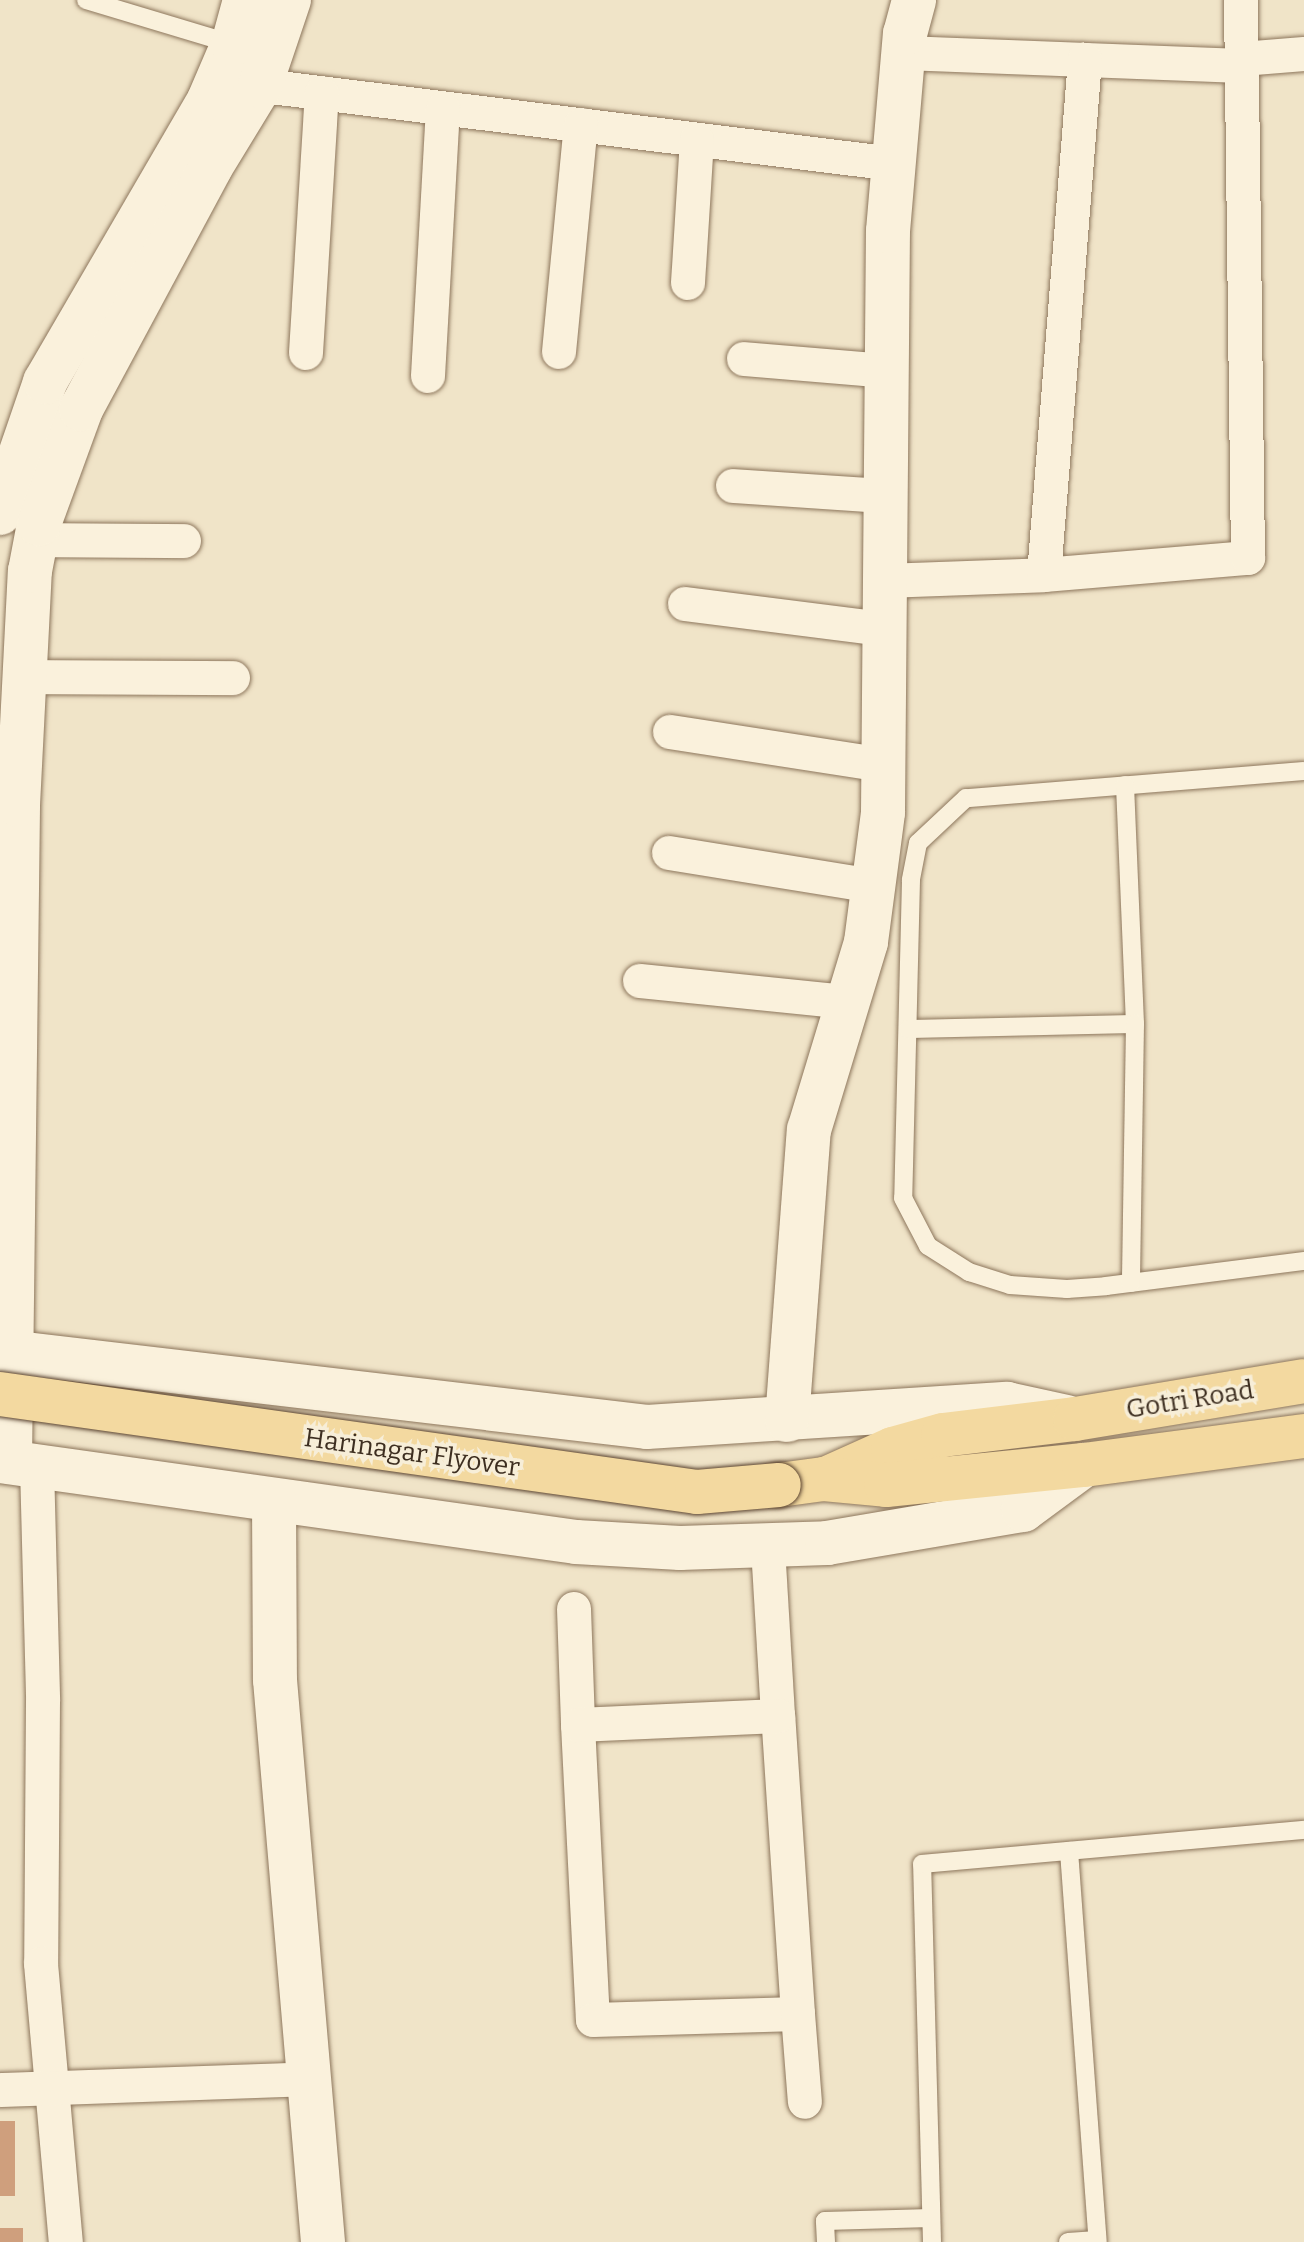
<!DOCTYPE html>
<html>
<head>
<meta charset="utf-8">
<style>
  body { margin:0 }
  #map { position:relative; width:1304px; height:2242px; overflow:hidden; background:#f0e4c8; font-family:Bitter,serif }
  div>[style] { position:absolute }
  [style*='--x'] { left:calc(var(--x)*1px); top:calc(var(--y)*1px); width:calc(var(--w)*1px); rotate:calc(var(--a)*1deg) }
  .building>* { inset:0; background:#cf9f7d; transform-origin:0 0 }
  .roads { filter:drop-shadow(0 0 2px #8d765c) drop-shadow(0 0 2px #8d765c) }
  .service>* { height:18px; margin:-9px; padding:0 9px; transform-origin:9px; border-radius:9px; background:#faf1dc }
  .minor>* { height:34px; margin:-17px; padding:0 17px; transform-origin:17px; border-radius:17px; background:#faf1dc }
  .tertiary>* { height:44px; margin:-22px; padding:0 22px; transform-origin:22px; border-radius:22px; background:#faf1dc }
  .primary>* { height:44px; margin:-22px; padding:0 22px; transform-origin:22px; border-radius:22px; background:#f3d9a0 }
  .bridges { filter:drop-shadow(0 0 2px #5b4430) drop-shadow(0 0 2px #5b4430) }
  .primary-bridge>* { height:44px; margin:-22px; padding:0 22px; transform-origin:22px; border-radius:22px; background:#f3d9a0 }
  span { translate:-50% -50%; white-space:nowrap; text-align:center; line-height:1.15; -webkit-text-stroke:7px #f7eed8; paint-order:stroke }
  .street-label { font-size:26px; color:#3d2e20 }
</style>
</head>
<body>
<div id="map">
  <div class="building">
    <div style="left:15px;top:2121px;width:75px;height:15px;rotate:90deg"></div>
    <div style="left:0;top:2228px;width:23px;height:14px"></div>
  </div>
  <div class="roads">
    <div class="service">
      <div style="--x:86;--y:0;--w:153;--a:16.7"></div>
      <div style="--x:1304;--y:771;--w:339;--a:175.4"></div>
      <div style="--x:966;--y:798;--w:66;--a:136.8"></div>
      <div style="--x:918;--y:843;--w:38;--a:101"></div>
      <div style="--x:911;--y:880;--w:318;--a:91.4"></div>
      <div style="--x:903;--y:1198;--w:54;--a:62.5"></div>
      <div style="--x:928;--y:1246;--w:49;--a:32.4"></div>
      <div style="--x:969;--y:1272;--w:43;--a:17.6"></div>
      <div style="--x:1010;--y:1285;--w:57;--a:4"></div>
      <div style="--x:1067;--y:1289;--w:39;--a:-4"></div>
      <div style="--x:1106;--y:1286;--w:200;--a:-7.2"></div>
      <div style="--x:1125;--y:785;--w:239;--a:87.6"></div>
      <div style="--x:908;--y:1029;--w:227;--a:-1.3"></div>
      <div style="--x:1135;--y:1024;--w:259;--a:90.9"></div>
      <div style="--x:1069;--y:1851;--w:392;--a:85.8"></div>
      <div style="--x:826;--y:2242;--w:21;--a:-93"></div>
      <div style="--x:825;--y:2221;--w:106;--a:-1.6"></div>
      <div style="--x:932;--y:2242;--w:378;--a:-91.5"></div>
      <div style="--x:922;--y:1864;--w:384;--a:-5.1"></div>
      <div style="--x:1068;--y:2242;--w:29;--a:-4"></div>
    </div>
    <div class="minor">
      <div style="--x:904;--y:53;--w:338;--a:2.2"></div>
      <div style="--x:1242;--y:59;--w:62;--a:-4.6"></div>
      <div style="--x:239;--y:83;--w:660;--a:7.05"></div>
      <div style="--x:688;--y:283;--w:143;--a:-86.4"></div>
      <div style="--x:559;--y:352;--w:228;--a:-84.5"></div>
      <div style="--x:306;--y:353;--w:260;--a:-86.5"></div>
      <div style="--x:744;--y:359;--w:143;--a:4.8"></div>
      <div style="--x:428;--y:376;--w:267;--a:-86.8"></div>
      <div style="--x:733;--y:486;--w:152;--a:3.8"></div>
      <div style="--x:36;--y:540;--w:148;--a:0.4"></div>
      <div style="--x:1044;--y:575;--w:517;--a:-85.45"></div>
      <div style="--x:884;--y:581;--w:160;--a:-2.1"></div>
      <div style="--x:1044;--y:575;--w:205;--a:-4.8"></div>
      <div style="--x:1248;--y:558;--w:558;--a:-90.72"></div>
      <div style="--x:685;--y:604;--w:201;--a:7.2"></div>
      <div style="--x:25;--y:677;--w:208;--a:0.3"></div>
      <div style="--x:670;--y:732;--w:216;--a:8.8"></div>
      <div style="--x:669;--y:853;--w:207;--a:9.2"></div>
      <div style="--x:640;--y:981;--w:209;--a:5.8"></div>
      <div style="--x:37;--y:1466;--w:235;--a:88.5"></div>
      <div style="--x:43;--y:1701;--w:263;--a:90.4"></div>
      <div style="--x:41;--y:1964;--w:279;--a:84.9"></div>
      <div style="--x:768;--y:1547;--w:169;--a:86.6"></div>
      <div style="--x:574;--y:1609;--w:116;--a:88"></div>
      <div style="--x:578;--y:1725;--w:295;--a:87.1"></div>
      <div style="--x:593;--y:2020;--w:205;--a:-1.7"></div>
      <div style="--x:798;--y:2014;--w:299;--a:-93.8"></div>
      <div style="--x:778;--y:1716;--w:200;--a:177.4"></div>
      <div style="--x:798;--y:2014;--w:88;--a:85.5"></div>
      <div style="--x:0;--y:2090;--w:309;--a:-2"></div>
    </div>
    <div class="tertiary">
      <div style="--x:0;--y:513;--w:139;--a:-71"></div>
      <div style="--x:45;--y:382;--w:326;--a:-59.8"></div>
      <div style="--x:209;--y:100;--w:61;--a:-66.8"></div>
      <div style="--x:233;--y:44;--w:46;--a:-74.7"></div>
      <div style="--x:0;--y:1351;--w:651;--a:6.7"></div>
      <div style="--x:647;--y:1427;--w:361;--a:-3.7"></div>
      <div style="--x:1007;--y:1404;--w:61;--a:12.2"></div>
      <div style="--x:787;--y:1420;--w:291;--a:-85.7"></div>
      <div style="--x:809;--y:1130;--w:196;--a:-73.1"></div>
      <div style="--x:866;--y:942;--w:131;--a:-82.5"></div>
      <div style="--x:883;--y:812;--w:581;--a:-89.51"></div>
      <div style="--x:888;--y:231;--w:198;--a:-85.1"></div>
      <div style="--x:905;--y:34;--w:35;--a:-75"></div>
      <div style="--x:0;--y:1461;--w:582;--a:8"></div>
      <div style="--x:576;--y:1542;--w:104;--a:3.3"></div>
      <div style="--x:680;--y:1548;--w:147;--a:-1.9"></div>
      <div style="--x:827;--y:1543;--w:199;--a:-9.6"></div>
      <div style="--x:1023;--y:1510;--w:76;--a:-36.4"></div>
      <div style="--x:10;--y:1462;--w:657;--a:-89.3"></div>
      <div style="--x:18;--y:805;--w:234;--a:-87.1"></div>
      <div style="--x:30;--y:571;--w:48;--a:-79.2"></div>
      <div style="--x:39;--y:524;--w:122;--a:-69.9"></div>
      <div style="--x:81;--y:409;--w:273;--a:-61.8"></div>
      <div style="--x:210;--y:168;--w:96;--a:-58.6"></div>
      <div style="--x:260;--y:86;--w:91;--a:-71.4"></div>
      <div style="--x:274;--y:1500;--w:180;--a:89.7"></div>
      <div style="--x:275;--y:1680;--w:564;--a:85.12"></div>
    </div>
    <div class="primary">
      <div style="--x:830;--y:1477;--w:69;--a:-24"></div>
      <div style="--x:893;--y:1449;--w:52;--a:-15.6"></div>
      <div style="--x:943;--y:1435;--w:133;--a:-6.9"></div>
      <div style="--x:1075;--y:1419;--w:232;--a:-9.4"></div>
      <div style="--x:779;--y:1485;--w:45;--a:-7.6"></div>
      <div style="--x:824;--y:1479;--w:62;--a:5.5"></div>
      <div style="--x:886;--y:1485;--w:199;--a:-5.8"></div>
      <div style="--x:1084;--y:1465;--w:222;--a:-7.5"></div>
    </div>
  </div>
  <div class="bridges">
    <div class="primary-bridge">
      <div style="--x:0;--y:1394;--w:704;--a:8"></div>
      <div style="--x:697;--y:1492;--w:82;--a:-4.9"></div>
    </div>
  </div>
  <div class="street-label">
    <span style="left:1190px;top:1400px;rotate:-9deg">Gotri Road</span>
    <span style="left:412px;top:1453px;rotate:8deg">Harinagar Flyover</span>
  </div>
</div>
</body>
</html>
